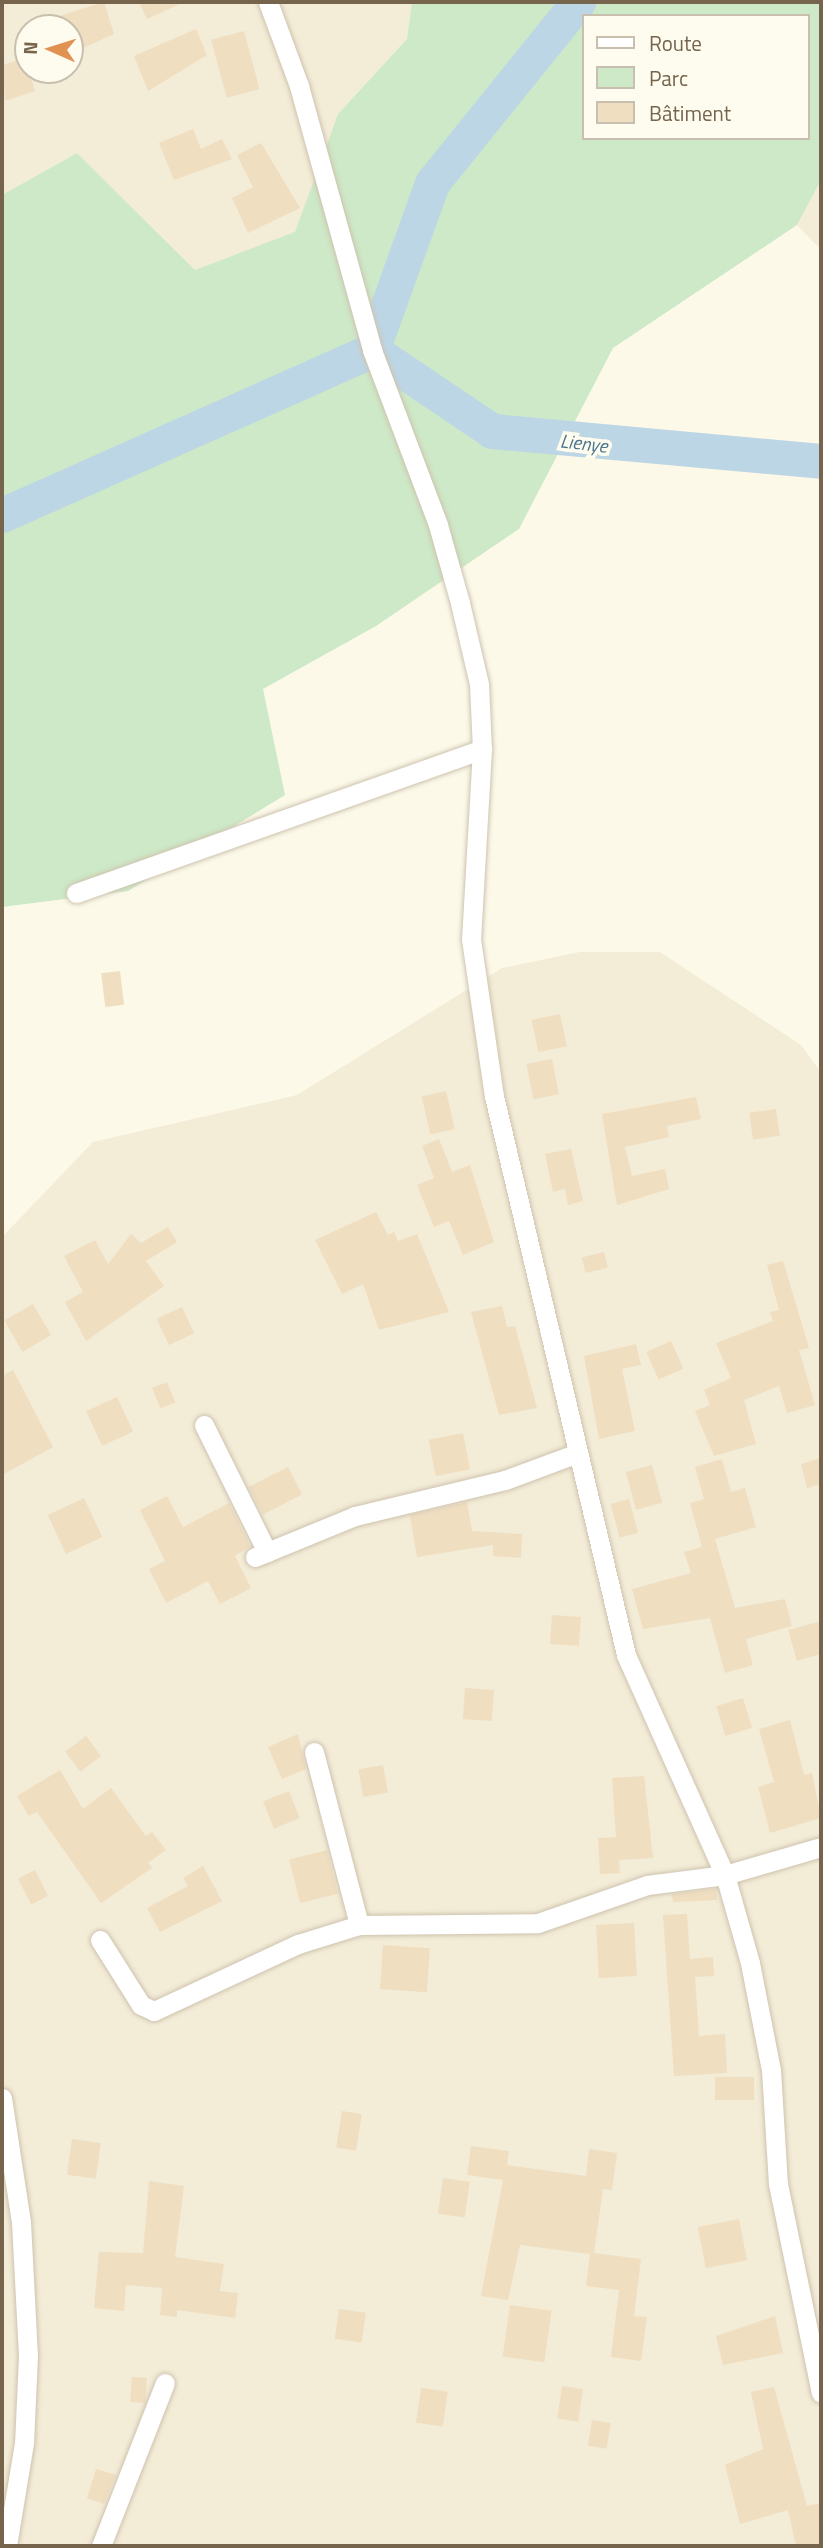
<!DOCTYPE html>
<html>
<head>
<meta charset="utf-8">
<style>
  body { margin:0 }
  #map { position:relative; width:823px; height:2548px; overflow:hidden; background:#fcf9e9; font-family:"Titillium Web",sans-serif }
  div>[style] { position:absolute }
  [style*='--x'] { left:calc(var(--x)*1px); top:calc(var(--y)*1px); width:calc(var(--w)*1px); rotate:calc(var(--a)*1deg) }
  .residential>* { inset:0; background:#f3ecd7 }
  .green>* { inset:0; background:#cde9c7 }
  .river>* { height:35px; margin:-17.5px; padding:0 17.5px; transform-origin:17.5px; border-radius:17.5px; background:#bdd6e5 }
  .building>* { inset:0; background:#f0dec1; transform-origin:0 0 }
  .roads { filter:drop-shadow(0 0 2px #cec3af) drop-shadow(0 0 2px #cec3af) }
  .minor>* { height:19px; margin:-9.5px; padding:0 9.5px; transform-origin:9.5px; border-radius:9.5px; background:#fff }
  span { translate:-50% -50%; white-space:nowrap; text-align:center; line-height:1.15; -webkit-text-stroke:7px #fefcef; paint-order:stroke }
  .water-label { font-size:19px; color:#4a748f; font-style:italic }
  .frame { position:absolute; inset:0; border:4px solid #76644d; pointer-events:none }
  .legend { position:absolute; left:582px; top:14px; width:228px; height:126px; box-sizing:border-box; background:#fefcef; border:2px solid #c8bfae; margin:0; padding:9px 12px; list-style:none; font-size:21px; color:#76644d }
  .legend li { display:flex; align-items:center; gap:14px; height:35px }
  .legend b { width:35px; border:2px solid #c8bfae }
  .north { position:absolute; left:14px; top:14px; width:70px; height:70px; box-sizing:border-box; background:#fefcef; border:2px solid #c8bfae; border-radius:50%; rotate:273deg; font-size:19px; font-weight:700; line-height:28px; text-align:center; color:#76644d }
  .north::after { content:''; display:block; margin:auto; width:24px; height:32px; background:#e19252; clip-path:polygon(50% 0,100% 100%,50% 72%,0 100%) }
</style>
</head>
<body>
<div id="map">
  <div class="residential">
    <div style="clip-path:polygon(evenodd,2px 2px,412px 2px,407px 39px,338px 114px,295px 233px,195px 270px,77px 153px,2px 195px,2px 2px,28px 28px,70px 28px,70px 70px,28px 70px,28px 28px)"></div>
    <div style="clip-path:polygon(821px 180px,821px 250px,797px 225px)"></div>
    <div style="clip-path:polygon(580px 952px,660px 952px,801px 1045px,821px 1072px,821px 2546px,2px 2546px,2px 1237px,93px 1142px,297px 1095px,502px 968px)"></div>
  </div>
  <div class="green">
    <div style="clip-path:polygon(evenodd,412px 2px,821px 2px,821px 180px,797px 225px,613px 348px,519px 529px,376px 626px,263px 689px,285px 795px,128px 891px,2px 907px,2px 195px,77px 153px,195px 270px,295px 232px,338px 114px,407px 39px,412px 2px,583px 16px,807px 16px,807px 138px,583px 138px,583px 16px)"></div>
  </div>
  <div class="river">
    <div style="--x:372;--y:350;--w:145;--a:34"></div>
    <div style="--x:492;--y:431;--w:330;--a:5.2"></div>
    <div style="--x:2;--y:515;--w:405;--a:-24"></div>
    <div style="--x:372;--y:350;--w:177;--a:-70.2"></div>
    <div style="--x:432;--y:183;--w:233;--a:-51.1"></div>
  </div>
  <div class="building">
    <div style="clip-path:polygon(104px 2px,114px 34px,70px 54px,70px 28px,63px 28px,60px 16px)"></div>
    <div style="clip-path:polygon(139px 2px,184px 2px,147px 19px)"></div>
    <div style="clip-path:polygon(196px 29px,207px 55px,148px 91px,134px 56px)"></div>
    <div style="left:244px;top:31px;width:60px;height:34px;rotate:75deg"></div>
    <div style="clip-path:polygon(25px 58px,35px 91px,5px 101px,2px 65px)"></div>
    <div style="clip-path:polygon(193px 129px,201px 149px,222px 139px,232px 159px,174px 180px,159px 143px)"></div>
    <div style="clip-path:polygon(261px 143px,300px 208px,248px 233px,232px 198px,253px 187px,237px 155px)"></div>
    <div style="left:120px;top:971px;width:34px;height:19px;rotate:83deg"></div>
    <div style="left:560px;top:1014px;width:33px;height:29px;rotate:78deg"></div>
    <div style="left:552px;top:1059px;width:36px;height:26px;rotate:79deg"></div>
    <div style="left:446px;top:1091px;width:39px;height:25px;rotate:77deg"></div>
    <div style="clip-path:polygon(696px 1097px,701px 1119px,667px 1126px,669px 1137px,625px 1147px,632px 1176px,665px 1169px,669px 1189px,617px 1205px,602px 1114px)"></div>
    <div style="left:776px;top:1109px;width:27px;height:27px;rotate:82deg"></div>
    <div style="clip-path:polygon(439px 1139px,452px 1172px,470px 1165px,494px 1242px,463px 1255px,449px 1221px,434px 1227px,417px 1185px,434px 1178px,422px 1146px)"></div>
    <div style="clip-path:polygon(571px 1149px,583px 1201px,568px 1205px,565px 1189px,553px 1192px,545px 1154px)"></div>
    <div style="clip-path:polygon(376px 1212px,388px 1235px,394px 1232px,398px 1241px,417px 1234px,449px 1312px,379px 1330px,363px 1284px,342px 1294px,315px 1240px)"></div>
    <div style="clip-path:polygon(168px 1227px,177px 1242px,146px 1261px,164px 1286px,86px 1341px,65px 1302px,83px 1292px,64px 1256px,95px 1240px,108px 1264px,131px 1234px,141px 1243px)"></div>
    <div style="left:604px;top:1252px;width:16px;height:23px;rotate:76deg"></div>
    <div style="clip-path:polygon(783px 1261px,809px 1348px,799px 1350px,815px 1405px,787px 1413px,779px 1386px,744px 1400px,756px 1444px,714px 1456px,695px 1411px,710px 1405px,704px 1390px,731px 1378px,716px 1343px,773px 1321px,770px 1312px,779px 1310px,767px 1265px)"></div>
    <div style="left:33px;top:1304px;width:36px;height:33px;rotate:60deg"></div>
    <div style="clip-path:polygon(502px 1306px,507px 1327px,515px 1326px,537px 1408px,499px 1415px,471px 1312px)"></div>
    <div style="left:182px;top:1307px;width:29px;height:28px;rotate:65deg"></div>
    <div style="left:671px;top:1341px;width:30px;height:27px;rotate:66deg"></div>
    <div style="clip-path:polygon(636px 1344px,641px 1365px,622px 1369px,635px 1431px,599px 1439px,584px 1356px)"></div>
    <div style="clip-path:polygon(13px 1370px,53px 1447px,2px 1475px,2px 1376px)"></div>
    <div style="left:167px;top:1382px;width:22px;height:16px;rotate:68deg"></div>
    <div style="left:117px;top:1397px;width:38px;height:34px;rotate:65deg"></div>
    <div style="left:463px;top:1433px;width:37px;height:35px;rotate:79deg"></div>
    <div style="clip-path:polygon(821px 1458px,821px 1484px,807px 1488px,801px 1464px)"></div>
    <div style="clip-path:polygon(722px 1459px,731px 1492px,745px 1488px,756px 1527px,715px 1539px,735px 1608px,785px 1599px,792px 1626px,746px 1639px,753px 1665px,725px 1673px,710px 1618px,643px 1629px,632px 1589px,691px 1573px,684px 1552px,702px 1547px,690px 1503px,704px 1499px,695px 1467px)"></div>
    <div style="left:652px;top:1465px;width:39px;height:27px;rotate:75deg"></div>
    <div style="left:288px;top:1467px;width:31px;height:44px;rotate:63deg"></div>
    <div style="clip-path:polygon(167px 1496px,183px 1527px,229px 1503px,250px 1546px,235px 1556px,251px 1588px,220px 1604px,208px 1581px,166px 1603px,149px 1569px,165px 1561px,140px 1510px)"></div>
    <div style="left:84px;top:1498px;width:43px;height:40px;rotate:65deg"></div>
    <div style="left:629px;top:1499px;width:35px;height:19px;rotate:75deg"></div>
    <div style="clip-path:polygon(467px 1502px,472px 1531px,522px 1534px,521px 1558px,493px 1556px,493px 1545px,417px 1557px,410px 1515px)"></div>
    <div style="left:552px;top:1615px;width:29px;height:29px;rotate:4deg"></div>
    <div style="clip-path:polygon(821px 1621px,821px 1654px,797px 1661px,788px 1630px)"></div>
    <div style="left:465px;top:1688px;width:29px;height:31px;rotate:4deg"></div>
    <div style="left:743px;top:1698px;width:31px;height:28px;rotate:73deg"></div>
    <div style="clip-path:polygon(790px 1720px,804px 1775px,812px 1773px,821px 1818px,770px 1833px,758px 1787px,774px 1782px,759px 1729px)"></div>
    <div style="clip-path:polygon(298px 1734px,306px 1769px,282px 1779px,268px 1747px)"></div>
    <div style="left:86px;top:1736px;width:25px;height:26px;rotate:53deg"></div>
    <div style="left:383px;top:1765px;width:28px;height:25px;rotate:80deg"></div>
    <div style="clip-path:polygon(60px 1770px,83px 1809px,111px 1788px,146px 1836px,152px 1832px,166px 1850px,148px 1863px,152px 1868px,101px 1903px,37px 1812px,29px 1816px,17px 1796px)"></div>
    <div style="clip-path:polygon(644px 1776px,653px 1858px,619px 1860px,620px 1873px,600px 1874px,598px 1838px,616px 1837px,612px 1778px)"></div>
    <div style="left:289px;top:1791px;width:29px;height:28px;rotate:68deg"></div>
    <div style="left:327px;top:1850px;width:45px;height:39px;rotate:76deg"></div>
    <div style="clip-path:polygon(203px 1866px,222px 1901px,160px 1932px,147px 1908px,188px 1886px,183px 1878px)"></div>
    <div style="left:35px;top:1870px;width:29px;height:19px;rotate:63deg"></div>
    <div style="clip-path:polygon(716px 1889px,717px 1900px,673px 1902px,672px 1894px)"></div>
    <div style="clip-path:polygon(687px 1914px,690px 1959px,713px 1957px,714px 1976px,695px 1977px,699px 2036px,725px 2034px,727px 2073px,674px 2076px,663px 1915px)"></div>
    <div style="left:634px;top:1923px;width:53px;height:38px;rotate:87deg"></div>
    <div style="left:383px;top:1945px;width:47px;height:44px;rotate:4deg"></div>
    <div style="left:715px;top:2077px;width:39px;height:23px"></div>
    <div style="left:342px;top:2111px;width:20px;height:37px;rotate:9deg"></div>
    <div style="left:72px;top:2139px;width:29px;height:36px;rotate:8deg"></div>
    <div style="clip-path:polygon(471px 2146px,509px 2151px,507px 2165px,586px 2176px,589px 2149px,617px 2153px,612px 2190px,603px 2189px,594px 2253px,641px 2259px,634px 2316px,647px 2317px,641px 2361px,611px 2357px,619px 2290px,586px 2286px,590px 2254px,520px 2245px,508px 2300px,481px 2296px,503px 2180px,467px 2175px)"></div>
    <div style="left:443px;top:2178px;width:27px;height:36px;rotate:8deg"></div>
    <div style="clip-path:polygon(149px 2181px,184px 2186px,175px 2257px,224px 2264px,220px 2291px,238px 2293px,235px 2318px,177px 2310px,177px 2317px,160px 2315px,162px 2288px,126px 2285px,124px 2311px,94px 2308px,99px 2252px,143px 2253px)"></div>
    <div style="left:739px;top:2219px;width:42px;height:42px;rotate:79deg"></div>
    <div style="left:510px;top:2305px;width:42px;height:52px;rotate:8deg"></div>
    <div style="left:339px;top:2309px;width:27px;height:30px;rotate:8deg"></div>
    <div style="clip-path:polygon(775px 2316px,783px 2353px,723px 2365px,716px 2336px)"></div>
    <div style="left:132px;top:2377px;width:15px;height:25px;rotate:4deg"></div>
    <div style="left:562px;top:2386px;width:21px;height:33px;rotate:8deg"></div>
    <div style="clip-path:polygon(774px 2387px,807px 2506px,821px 2503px,821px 2546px,796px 2546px,788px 2510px,740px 2524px,725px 2465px,763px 2449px,751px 2392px)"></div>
    <div style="left:421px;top:2388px;width:27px;height:35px;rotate:8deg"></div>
    <div style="left:592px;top:2420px;width:19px;height:26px;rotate:9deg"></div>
    <div style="clip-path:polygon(96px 2469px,116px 2475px,104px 2504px,87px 2498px)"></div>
  </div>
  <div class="roads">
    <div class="minor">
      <div style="--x:268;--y:2;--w:90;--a:69.7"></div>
      <div style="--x:299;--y:86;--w:274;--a:74.5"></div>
      <div style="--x:372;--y:350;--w:187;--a:69.3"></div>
      <div style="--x:438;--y:525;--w:81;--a:74.2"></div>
      <div style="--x:460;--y:603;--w:83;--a:76.8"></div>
      <div style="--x:479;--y:684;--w:65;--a:87.4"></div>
      <div style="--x:482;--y:749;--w:190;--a:93.3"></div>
      <div style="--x:471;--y:939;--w:159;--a:81.7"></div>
      <div style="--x:494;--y:1096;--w:574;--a:76.71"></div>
      <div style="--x:626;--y:1655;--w:241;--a:65.8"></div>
      <div style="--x:725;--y:1875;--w:91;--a:74.1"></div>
      <div style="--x:750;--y:1963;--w:109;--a:78.9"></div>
      <div style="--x:771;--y:2070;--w:114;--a:86.5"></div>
      <div style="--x:778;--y:2184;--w:213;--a:78.4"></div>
      <div style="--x:76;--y:893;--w:431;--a:-19.5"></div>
      <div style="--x:204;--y:1425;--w:142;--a:63.6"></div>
      <div style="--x:255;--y:1557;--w:108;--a:-22.3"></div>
      <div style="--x:355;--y:1516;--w:154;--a:-13.5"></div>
      <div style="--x:505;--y:1480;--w:75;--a:-20.4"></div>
      <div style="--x:314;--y:1752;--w:179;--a:75.4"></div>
      <div style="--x:100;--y:1940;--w:77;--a:57.8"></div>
      <div style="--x:141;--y:2005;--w:14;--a:25"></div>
      <div style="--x:154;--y:2011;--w:159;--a:-25"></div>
      <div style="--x:298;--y:1944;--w:64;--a:-17.3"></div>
      <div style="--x:359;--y:1925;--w:179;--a:-0.6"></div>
      <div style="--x:538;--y:1923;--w:115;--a:-19.2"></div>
      <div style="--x:647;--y:1885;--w:79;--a:-7.3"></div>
      <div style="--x:725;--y:1875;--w:100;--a:-16.3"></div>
      <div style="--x:2;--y:2098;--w:125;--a:81.3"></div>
      <div style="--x:21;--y:2222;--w:134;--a:87"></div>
      <div style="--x:28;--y:2356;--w:87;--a:92.6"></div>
      <div style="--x:24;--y:2443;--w:104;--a:99.4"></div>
      <div style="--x:101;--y:2546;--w:175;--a:-68.6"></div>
    </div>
  </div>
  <div class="water-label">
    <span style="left:584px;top:443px;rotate:7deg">Lienye</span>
  </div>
  <div class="frame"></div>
  <ul class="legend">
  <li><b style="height:9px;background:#fff"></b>Route</li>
  <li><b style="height:19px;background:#cde9c7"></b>Parc</li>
  <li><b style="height:19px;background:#f0dec1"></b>Bâtiment</li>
  </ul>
  <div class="north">N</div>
</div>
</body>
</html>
